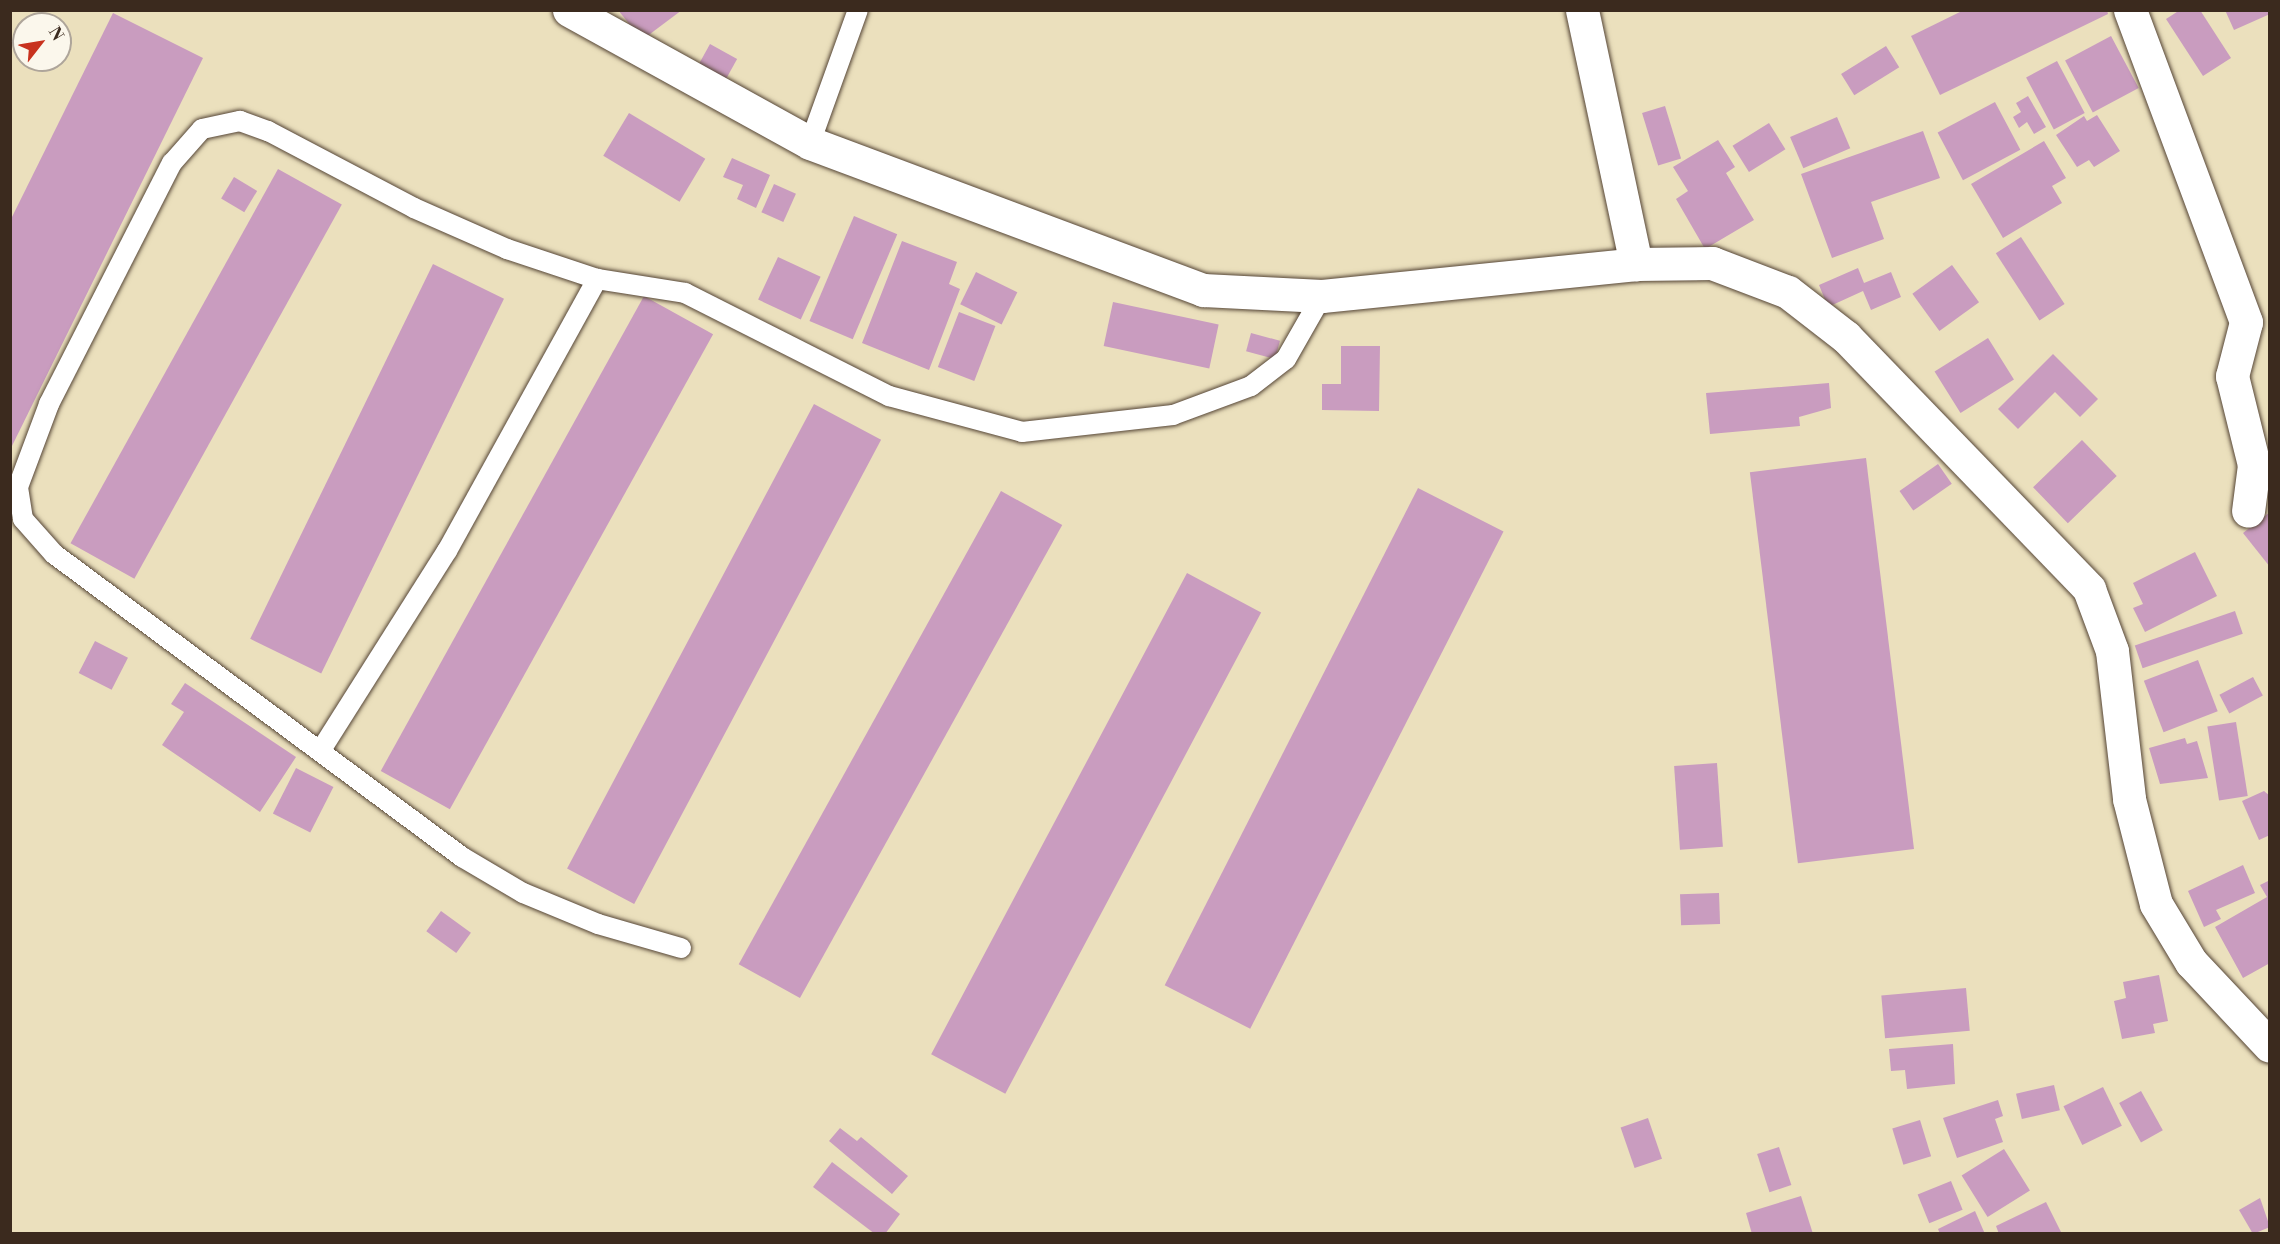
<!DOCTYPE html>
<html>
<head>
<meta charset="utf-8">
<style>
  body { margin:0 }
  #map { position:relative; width:2280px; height:1244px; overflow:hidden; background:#ebe0bd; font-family:"Libre Bodoni",serif }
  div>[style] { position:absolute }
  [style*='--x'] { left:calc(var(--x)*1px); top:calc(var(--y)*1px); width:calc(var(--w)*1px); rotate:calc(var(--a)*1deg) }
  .building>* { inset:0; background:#c99cbf; transform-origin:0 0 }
  .roads { filter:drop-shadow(0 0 2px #554536) drop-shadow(0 0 2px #554536) }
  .lane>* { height:20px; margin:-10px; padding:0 10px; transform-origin:10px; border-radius:10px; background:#fff }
  .street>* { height:33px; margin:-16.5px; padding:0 16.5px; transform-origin:16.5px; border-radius:16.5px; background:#fff }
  span { translate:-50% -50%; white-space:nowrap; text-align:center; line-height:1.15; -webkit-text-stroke:4.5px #fbf7ec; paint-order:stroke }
  .frame { position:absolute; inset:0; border:12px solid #3b2a1e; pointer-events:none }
  .north { position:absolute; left:12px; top:12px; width:60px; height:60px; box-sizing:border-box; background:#fbf7ec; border:2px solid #aea59a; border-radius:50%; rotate:59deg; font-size:16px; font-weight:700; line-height:24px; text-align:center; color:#3b2a1e }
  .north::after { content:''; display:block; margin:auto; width:21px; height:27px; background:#c8321e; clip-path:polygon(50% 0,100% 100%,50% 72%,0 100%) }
</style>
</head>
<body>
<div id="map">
  <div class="building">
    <div style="clip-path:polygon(618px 10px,682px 10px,642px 40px)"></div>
    <div style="clip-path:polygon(1964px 10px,2107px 10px,2108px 14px,1940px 95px,1911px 36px)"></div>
    <div style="clip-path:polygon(2180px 10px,2200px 10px,2231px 58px,2203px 76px,2166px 19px)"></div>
    <div style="clip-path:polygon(2225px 10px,2270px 10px,2270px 14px,2234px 30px)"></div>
    <div style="clip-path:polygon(113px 13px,203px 58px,10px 450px,10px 221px)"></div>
    <div style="left:2111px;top:36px;width:59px;height:52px;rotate:62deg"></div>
    <div style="left:710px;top:44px;width:31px;height:26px;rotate:29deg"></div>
    <div style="left:1886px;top:46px;width:25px;height:53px;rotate:58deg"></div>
    <div style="left:2057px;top:61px;width:59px;height:35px;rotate:62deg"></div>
    <div style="clip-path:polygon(2028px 96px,2046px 127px,2034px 134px,2027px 122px,2019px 128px,2013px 117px,2021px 112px,2016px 103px)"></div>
    <div style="left:1995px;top:102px;width:54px;height:65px;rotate:62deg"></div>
    <div style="left:1665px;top:106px;width:55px;height:24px;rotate:73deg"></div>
    <div style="left:629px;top:113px;width:89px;height:50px;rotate:31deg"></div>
    <div style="clip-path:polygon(2097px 115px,2120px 151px,2094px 167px,2089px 160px,2077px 167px,2056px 135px,2084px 116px,2087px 121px)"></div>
    <div style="left:1837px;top:117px;width:34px;height:51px;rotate:67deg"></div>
    <div style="left:1769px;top:123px;width:31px;height:43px;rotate:58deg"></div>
    <div style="clip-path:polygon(1923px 131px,1940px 178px,1871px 202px,1884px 239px,1832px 258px,1801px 174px)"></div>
    <div style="clip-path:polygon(1718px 140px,1735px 167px,1726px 173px,1754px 220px,1705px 249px,1676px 199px,1688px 191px,1673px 167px)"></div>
    <div style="clip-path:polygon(2044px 141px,2066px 178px,2052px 186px,2062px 203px,2003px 238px,1971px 184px)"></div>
    <div style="clip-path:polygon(732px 158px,770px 175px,756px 208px,737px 199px,743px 185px,723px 177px)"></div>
    <div style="left:278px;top:169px;width:73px;height:428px;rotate:29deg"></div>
    <div style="left:234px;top:177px;width:27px;height:25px;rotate:31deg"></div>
    <div style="left:774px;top:184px;width:24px;height:31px;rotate:24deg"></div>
    <div style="left:854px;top:216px;width:47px;height:114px;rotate:23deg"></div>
    <div style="left:2021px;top:237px;width:80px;height:30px;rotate:57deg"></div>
    <div style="clip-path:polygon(902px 241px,957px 262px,949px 284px,960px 289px,929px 370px,862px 343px)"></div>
    <div style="left:778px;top:257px;width:47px;height:47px;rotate:25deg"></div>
    <div style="left:433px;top:264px;width:79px;height:417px;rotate:26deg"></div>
    <div style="left:1952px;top:265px;width:46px;height:49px;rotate:54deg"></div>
    <div style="clip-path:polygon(1858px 268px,1864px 283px,1891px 272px,1901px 297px,1871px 310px,1863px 291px,1828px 307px,1819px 285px)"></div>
    <div style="left:976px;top:272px;width:46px;height:36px;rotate:26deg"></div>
    <div style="left:644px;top:296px;width:79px;height:543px;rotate:29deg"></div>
    <div style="left:1113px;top:302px;width:108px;height:45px;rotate:12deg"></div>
    <div style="left:959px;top:312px;width:39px;height:59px;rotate:21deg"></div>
    <div style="left:1251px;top:333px;width:30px;height:19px;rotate:15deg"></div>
    <div style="left:1988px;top:338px;width:49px;height:63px;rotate:58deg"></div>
    <div style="clip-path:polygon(1341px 346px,1380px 346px,1379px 411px,1322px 410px,1322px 384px,1341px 384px)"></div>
    <div style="clip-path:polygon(2053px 354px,2098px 399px,2080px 417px,2055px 392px,2018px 429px,1998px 409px)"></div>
    <div style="clip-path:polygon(1829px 383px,1831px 408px,1799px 417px,1800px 426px,1710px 434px,1706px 393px)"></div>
    <div style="left:814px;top:404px;width:76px;height:526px;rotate:28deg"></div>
    <div style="left:2082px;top:440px;width:50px;height:68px;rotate:46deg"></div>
    <div style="left:1866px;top:458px;width:394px;height:117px;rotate:83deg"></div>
    <div style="left:1938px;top:464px;width:24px;height:47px;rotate:55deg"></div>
    <div style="left:1418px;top:488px;width:96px;height:558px;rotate:27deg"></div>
    <div style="left:1001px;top:491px;width:70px;height:541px;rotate:29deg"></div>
    <div style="clip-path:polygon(2270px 512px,2270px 567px,2243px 533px)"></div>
    <div style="clip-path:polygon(2195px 552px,2217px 596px,2145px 632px,2133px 608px,2143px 604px,2133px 583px)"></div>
    <div style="left:1187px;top:573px;width:84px;height:545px;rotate:28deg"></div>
    <div style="left:2235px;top:611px;width:24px;height:106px;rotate:71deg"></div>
    <div style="left:95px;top:641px;width:37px;height:36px;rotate:27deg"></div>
    <div style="left:2198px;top:660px;width:55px;height:58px;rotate:69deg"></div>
    <div style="left:2253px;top:677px;width:21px;height:38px;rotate:62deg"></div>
    <div style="clip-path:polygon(185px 683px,296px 757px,260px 812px,162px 745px,184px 712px,171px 704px)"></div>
    <div style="left:2236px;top:722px;width:75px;height:29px;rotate:81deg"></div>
    <div style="clip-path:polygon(2185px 738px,2187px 744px,2197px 741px,2208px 778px,2160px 784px,2149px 748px)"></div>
    <div style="left:1717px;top:763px;width:84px;height:43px;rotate:86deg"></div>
    <div style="left:296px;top:768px;width:42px;height:51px;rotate:27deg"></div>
    <div style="clip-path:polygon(2264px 791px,2270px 796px,2270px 835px,2259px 840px,2242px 801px)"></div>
    <div style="clip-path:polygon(2243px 865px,2255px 893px,2216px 910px,2221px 919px,2204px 927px,2188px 891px)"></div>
    <div style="clip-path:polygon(2270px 880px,2270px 963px,2243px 978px,2215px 927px,2267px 897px,2260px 885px)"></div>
    <div style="left:1719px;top:893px;width:31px;height:39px;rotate:88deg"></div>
    <div style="left:441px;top:911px;width:37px;height:25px;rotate:36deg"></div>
    <div style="clip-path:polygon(2159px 975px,2168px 1021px,2153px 1024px,2155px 1033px,2122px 1039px,2114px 1001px,2126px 998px,2123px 982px)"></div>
    <div style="left:1966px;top:988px;width:43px;height:85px;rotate:85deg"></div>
    <div style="clip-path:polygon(1953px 1044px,1955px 1084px,1907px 1089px,1905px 1070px,1891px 1071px,1889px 1049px)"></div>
    <div style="left:2054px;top:1085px;width:26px;height:39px;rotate:77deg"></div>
    <div style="left:2103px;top:1087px;width:43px;height:44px;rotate:64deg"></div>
    <div style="left:2141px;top:1091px;width:45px;height:25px;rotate:61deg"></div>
    <div style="clip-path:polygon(1998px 1100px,2003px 1116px,1995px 1119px,2003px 1142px,1957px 1158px,1943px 1118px)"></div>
    <div style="left:1648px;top:1118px;width:43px;height:29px;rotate:71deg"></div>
    <div style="left:1920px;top:1120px;width:38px;height:29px;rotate:73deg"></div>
    <div style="clip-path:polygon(840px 1128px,857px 1141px,861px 1137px,908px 1176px,892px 1194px,829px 1141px)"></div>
    <div style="left:1779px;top:1147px;width:40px;height:23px;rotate:72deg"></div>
    <div style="left:2004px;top:1149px;width:49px;height:50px;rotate:58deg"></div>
    <div style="clip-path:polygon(832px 1162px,900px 1214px,885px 1234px,875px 1234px,813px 1187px)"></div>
    <div style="left:1951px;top:1181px;width:31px;height:36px;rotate:68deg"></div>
    <div style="clip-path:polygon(1801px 1196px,1813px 1234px,1752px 1234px,1746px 1213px)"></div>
    <div style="clip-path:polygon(2260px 1198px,2270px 1227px,2253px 1234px,2239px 1210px)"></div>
    <div style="clip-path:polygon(2046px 1202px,2062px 1234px,1999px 1234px,1996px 1226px)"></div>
    <div style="clip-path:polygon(1975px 1211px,1985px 1234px,1940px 1234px,1938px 1229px)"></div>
  </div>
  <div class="roads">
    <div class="lane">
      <div style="--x:810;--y:143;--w:141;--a:-70.2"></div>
      <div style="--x:321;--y:750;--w:236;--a:-57.7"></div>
      <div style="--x:447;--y:551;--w:311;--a:-61.1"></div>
      <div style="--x:681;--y:948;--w:86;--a:-163.9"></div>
      <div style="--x:598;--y:924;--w:81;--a:-157.5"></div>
      <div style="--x:523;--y:893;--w:71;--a:-149.5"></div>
      <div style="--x:462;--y:857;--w:508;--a:-143.4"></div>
      <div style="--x:54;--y:554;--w:47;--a:-131.5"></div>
      <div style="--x:23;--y:519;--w:32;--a:-99"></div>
      <div style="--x:18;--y:487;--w:89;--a:-69.5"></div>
      <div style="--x:49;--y:404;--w:271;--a:-63"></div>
      <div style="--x:172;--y:163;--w:45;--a:-48.6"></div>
      <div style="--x:202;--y:129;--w:39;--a:-12"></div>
      <div style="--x:240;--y:121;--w:30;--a:20"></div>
      <div style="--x:268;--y:131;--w:165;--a:27.8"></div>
      <div style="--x:414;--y:208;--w:102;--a:23.8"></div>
      <div style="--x:507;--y:249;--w:95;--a:18.4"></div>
      <div style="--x:597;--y:279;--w:89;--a:9"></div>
      <div style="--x:685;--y:293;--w:229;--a:26.8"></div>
      <div style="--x:889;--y:396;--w:138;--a:15.1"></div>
      <div style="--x:1022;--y:432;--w:152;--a:-6.4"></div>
      <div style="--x:1173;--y:415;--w:83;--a:-20.4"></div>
      <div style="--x:1251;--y:386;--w:44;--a:-37.6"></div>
      <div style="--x:1286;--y:359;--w:73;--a:-60.3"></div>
    </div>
    <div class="street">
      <div style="--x:569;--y:10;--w:275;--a:28.9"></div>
      <div style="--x:810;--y:143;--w:420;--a:20.5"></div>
      <div style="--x:1203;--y:290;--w:119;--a:2.9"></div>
      <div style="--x:1322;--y:296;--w:316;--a:-5.8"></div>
      <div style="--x:1636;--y:264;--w:76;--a:-0.8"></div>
      <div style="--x:1712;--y:263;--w:81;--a:20.9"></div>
      <div style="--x:1788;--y:292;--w:73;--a:37.8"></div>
      <div style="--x:1846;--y:337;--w:350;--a:46"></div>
      <div style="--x:2089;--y:589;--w:66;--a:69.6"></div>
      <div style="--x:2112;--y:651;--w:149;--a:83.4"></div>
      <div style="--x:2129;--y:799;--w:108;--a:75.6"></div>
      <div style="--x:2156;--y:904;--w:68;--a:58.9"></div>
      <div style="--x:2191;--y:962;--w:115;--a:46.8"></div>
      <div style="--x:1582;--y:10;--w:260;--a:78"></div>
      <div style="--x:2130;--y:10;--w:333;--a:69.6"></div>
      <div style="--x:2246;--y:322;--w:56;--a:104.5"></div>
      <div style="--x:2232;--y:376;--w:92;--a:76.1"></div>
      <div style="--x:2254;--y:465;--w:46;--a:97.4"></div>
    </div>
  </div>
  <div class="frame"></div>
  <div class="north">N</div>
</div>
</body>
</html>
